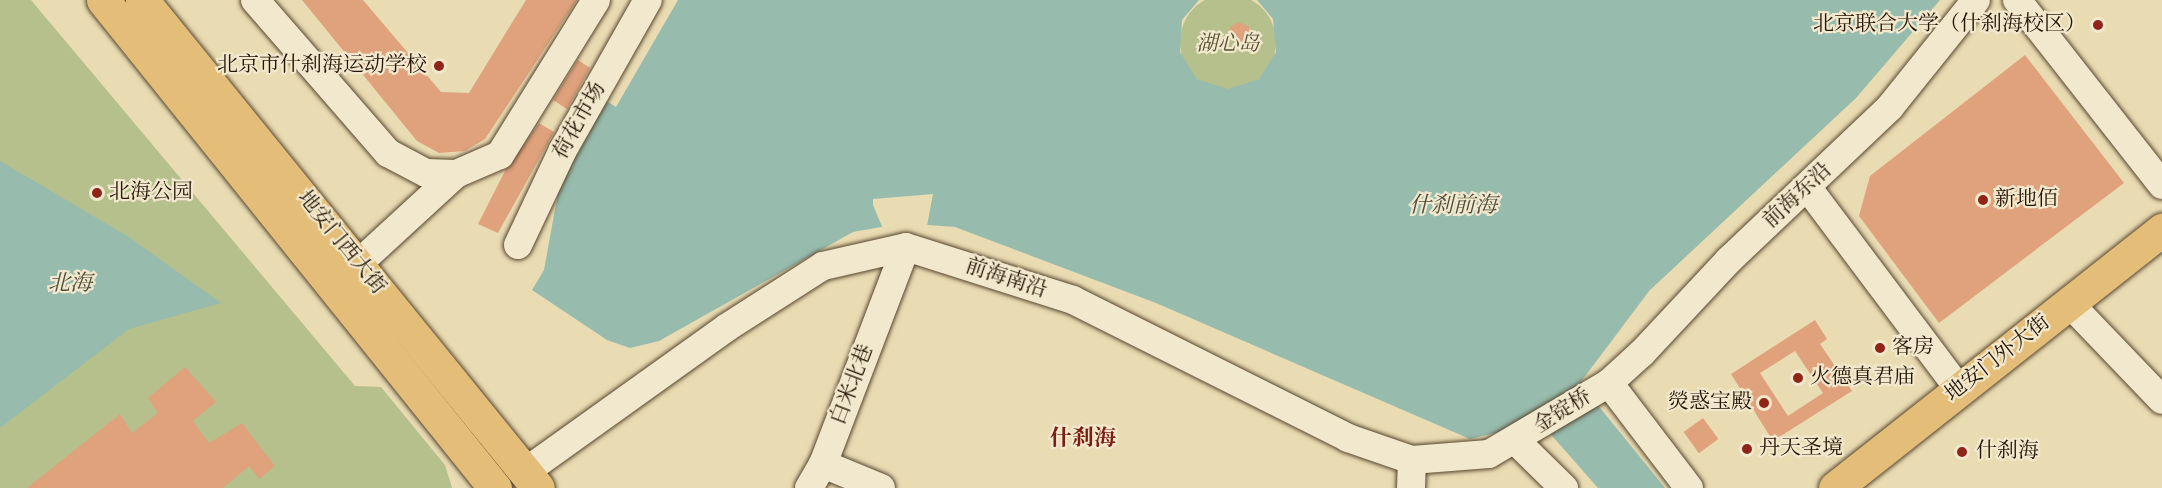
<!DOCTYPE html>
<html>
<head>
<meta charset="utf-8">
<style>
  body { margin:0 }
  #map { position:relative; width:2162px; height:488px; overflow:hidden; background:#e9dbb2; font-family:"Old Standard TT","Noto Serif SC",serif }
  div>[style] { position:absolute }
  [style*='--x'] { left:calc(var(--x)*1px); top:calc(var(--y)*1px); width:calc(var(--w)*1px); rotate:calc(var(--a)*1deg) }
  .green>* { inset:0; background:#b6c08c }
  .round { border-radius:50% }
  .water>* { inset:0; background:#97bbad }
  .pier>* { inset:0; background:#e9dbb2 }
  .building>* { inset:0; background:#dfa27d; transform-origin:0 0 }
  .roads { filter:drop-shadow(0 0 2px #57462f) drop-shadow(0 0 2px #57462f) }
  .minor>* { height:28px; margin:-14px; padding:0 14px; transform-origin:14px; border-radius:14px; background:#f1e8cd }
  .major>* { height:33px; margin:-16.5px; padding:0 16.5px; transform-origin:16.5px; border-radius:16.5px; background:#e4be79 }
  .dots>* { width:16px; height:16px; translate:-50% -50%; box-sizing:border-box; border:3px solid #f1e8cd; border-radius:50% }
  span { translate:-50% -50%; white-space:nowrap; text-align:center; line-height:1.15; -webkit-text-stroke:4.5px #f1e8cd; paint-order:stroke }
  .poi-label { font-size:21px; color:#261403 }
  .right { translate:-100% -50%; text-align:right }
  .left { translate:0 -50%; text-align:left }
  .park-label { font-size:21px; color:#585033; font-style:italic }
  .street-label { font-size:21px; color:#261403 }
  .water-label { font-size:22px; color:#4e4e3e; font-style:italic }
  .neighbourhood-label { font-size:22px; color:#7a1f14; font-weight:700 }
</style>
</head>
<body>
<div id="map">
  <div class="green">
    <div class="round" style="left:1180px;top:-6px;width:96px;height:96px"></div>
    <div style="clip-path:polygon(0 0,31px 0,355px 386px,381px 387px,445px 465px,452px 488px,0 488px)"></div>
  </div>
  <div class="water">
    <div style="clip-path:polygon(678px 0,1199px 0,1182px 20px,1180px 52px,1197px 79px,1228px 89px,1259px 79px,1276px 52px,1273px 19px,1257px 0,1940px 0,1856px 98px,1649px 291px,1580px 383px,1665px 488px,1598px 488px,1540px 422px,1470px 439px,1156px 303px,955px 227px,903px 223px,853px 232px,659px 341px,630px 348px,607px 340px,532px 290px,544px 270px,560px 182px,605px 100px,616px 107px)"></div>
    <div style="clip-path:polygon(0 161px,129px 237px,221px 303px,129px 329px,0 428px)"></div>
  </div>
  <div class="pier">
    <div style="clip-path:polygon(933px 194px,927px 226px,883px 229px,873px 205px,873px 199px)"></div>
  </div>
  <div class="building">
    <div style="clip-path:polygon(302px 0,363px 0,441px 92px,469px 93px,526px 0,577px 0,485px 139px,465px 151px,439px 153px,417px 141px)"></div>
    <div style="clip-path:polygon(1239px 22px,1249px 27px,1249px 38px,1240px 43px,1230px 38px,1230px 27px)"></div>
    <div style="clip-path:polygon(2025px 55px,2124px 183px,1939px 323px,1859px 216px,1870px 176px)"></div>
    <div style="clip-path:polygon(578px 60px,590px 68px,567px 109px,553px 100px)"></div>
    <div style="clip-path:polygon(539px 123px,554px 132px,498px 233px,478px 224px,505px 171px)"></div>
    <div style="clip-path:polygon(evenodd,1815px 320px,1827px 339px,1820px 344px,1852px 391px,1773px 441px,1731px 374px,1815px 320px,1795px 351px,1823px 393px,1788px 416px,1760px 373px,1795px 351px)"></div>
    <div style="clip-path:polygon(185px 367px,216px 402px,193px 421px,209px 443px,242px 423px,275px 466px,259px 479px,249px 466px,223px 488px,27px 488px,120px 414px,132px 433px,158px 413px,148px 398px)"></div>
    <div style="left:1703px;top:418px;width:26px;height:24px;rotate:54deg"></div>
  </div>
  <div class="roads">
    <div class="minor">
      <div style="--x:255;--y:0;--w:203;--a:49"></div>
      <div style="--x:388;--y:153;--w:43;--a:27.8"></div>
      <div style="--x:426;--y:173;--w:30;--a:2"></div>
      <div style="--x:456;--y:174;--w:48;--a:-23.4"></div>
      <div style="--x:500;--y:155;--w:182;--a:-58.2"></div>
      <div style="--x:2017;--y:0;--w:235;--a:51.9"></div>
      <div style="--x:1808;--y:188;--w:251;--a:53.1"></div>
      <div style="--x:518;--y:245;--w:105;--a:-64.7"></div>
      <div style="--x:563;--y:150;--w:172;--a:-60.5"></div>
      <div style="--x:358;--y:264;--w:133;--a:-42.6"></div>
      <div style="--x:2069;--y:303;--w:134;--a:46.2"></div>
      <div style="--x:1609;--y:383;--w:132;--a:52.7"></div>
      <div style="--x:1517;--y:442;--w:66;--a:44.4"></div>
      <div style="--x:525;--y:472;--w:247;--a:-35.6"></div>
      <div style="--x:726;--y:328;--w:115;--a:-32.6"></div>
      <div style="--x:823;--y:266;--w:85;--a:-12.9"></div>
      <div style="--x:906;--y:247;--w:175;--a:17.6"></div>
      <div style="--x:1073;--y:300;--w:308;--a:26.6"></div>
      <div style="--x:1348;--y:438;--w:68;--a:19"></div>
      <div style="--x:1412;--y:460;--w:77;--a:-4.5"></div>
      <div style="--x:1489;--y:454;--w:139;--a:-30.6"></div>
      <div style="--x:1609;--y:383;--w:45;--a:-42.3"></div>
      <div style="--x:1642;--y:353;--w:127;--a:-46.9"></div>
      <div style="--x:1729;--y:260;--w:222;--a:-43.5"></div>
      <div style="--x:1890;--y:107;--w:137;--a:-51.2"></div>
      <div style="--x:809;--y:488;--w:28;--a:-60"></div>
      <div style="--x:881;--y:488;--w:63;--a:-157.5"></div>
      <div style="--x:823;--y:464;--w:232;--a:-69.1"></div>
      <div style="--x:1411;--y:488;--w:28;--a:-88"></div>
    </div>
    <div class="major">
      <div style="--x:103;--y:0;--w:626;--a:51.23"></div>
      <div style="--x:142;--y:0;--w:628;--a:50.94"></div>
      <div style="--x:1835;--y:488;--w:417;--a:-38.3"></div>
    </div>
  </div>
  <div class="dots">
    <div style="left:2098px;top:25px;background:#8f2418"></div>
    <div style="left:439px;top:66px;background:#8f2418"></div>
    <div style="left:97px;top:193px;background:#8f2418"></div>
    <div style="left:1983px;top:200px;background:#8f2418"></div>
    <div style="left:1880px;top:348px;background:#8f2418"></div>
    <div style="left:1798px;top:378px;background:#8f2418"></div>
    <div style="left:1764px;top:403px;background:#8f2418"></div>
    <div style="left:1747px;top:449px;background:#8f2418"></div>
    <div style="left:1962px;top:452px;background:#8f2418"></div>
  </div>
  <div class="poi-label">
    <span class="right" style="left:2086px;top:25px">北京联合大学（什刹海校区）</span>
    <span class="right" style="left:427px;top:66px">北京市什刹海运动学校</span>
    <span class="left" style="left:109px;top:193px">北海公园</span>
    <span class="left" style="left:1995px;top:200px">新地佰</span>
    <span class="left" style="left:1892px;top:348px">客房</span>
    <span class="left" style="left:1810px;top:378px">火德真君庙</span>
    <span class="right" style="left:1752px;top:403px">熒惑宝殿</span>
    <span class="left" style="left:1759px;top:449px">丹天圣境</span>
    <span class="left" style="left:1976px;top:452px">什刹海</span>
  </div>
  <div class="park-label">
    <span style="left:1228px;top:45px">湖心岛</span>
  </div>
  <div class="street-label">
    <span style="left:580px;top:121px;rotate:-61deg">荷花市场</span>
    <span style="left:1798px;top:196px;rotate:-43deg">前海东沿</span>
    <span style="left:341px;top:243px;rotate:51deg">地安门西大街</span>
    <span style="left:1006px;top:279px;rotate:18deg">前海南沿</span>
    <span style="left:1998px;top:359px;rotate:-38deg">地安门外大街</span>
    <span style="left:853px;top:385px;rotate:-69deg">白米北巷</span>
    <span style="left:1563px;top:412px;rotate:-33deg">金锭桥</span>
  </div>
  <div class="water-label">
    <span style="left:1453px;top:207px">什刹前海</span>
    <span style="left:70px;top:285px">北海</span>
  </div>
  <div class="neighbourhood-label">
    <span style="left:1083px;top:440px">什刹海</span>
  </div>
</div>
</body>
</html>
